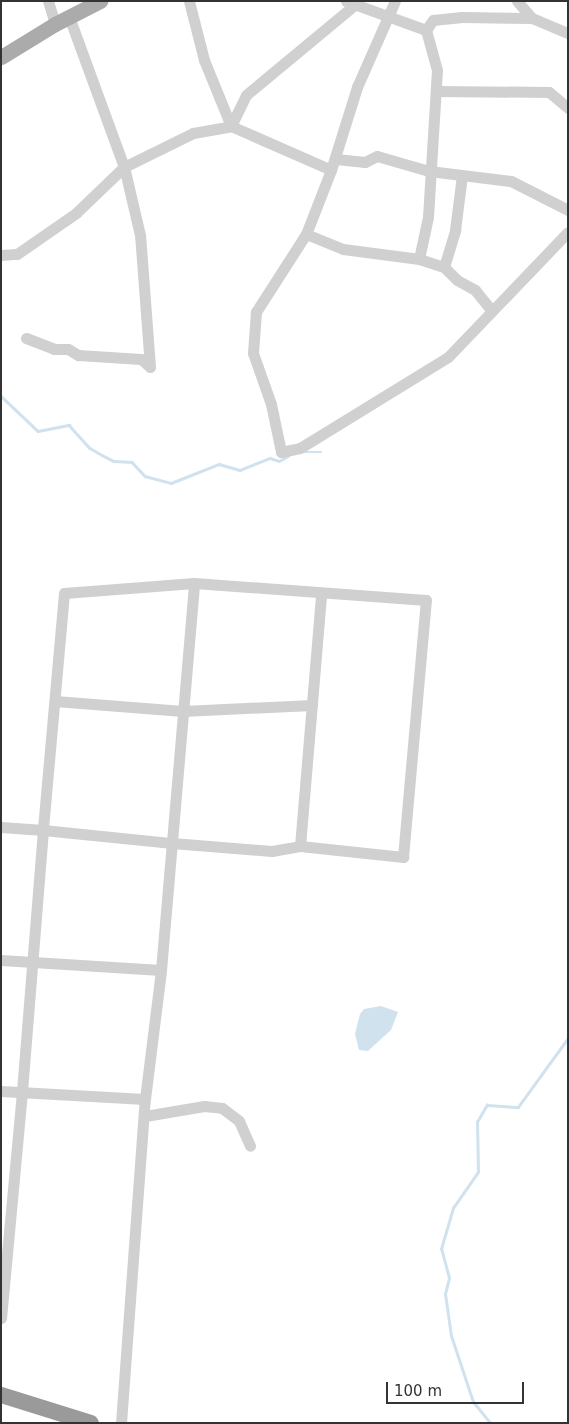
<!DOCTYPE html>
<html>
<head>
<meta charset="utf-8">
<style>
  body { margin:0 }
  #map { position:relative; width:569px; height:1424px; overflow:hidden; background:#fff; font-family:"DejaVu Sans",sans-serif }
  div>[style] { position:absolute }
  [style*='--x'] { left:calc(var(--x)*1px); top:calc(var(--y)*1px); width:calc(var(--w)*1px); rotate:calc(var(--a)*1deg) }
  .water>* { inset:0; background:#cfe2ee }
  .stream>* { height:2.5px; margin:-1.25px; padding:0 1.25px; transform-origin:1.25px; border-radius:1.25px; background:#cfe2ee }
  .minor>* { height:11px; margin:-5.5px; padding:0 5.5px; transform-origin:5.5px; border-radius:5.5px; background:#d0d0d0 }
  .major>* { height:15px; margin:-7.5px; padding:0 7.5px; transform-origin:7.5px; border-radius:7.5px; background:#ababab }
  .highway>* { height:16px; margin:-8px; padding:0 8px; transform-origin:8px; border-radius:8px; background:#9a9a9a }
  span { translate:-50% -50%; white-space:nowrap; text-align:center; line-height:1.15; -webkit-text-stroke:5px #fff; paint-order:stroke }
  .frame { position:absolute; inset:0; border:2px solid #333; pointer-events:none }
  .scale { position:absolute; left:386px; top:1382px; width:138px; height:22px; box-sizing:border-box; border:2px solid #333; border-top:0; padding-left:6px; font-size:15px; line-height:18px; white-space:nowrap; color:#333; -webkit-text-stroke:4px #fff; paint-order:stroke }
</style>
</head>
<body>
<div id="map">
  <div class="water">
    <div style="clip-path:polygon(381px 1006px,398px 1012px,391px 1030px,368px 1051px,359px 1050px,355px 1034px,360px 1014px,364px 1009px)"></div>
  </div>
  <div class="stream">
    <div style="--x:1;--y:396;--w:51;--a:43.4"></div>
    <div style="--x:38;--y:431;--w:32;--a:-11"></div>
    <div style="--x:69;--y:425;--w:31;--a:48"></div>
    <div style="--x:90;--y:448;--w:14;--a:30"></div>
    <div style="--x:102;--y:455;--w:13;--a:27"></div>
    <div style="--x:114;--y:461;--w:18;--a:3"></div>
    <div style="--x:132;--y:462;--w:19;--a:47"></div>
    <div style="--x:145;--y:476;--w:27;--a:15"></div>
    <div style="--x:171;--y:483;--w:52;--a:-21.6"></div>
    <div style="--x:219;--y:464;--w:22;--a:16"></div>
    <div style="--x:240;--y:470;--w:32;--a:-22"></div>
    <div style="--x:270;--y:458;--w:9;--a:18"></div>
    <div style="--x:279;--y:461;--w:10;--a:-29"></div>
    <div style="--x:303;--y:452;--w:18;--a:0"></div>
    <div style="--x:490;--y:1423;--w:27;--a:-129"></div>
    <div style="--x:473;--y:1402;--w:70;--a:-108.4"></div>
    <div style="--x:451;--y:1336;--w:42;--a:-98.1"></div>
    <div style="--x:445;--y:1294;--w:16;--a:-76"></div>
    <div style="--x:449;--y:1278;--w:30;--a:-105"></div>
    <div style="--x:441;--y:1249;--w:43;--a:-73.7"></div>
    <div style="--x:453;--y:1208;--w:44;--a:-55.2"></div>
    <div style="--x:478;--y:1172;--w:50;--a:-91.1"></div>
    <div style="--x:477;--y:1122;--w:20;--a:-60"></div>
    <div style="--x:487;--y:1105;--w:31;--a:4"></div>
    <div style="--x:518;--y:1107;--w:85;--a:-54.1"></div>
  </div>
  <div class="minor">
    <div style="--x:48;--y:1;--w:24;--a:73"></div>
    <div style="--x:189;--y:1;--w:61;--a:75.7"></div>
    <div style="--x:204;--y:60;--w:71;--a:67.8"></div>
    <div style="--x:231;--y:126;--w:34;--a:-64"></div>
    <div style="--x:246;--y:95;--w:146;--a:-39.7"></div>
    <div style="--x:517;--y:1;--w:23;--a:49"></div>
    <div style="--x:426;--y:30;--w:12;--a:-55"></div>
    <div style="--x:433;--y:20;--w:29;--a:-6"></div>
    <div style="--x:462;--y:17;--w:70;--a:0.8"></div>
    <div style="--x:532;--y:18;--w:39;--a:23"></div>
    <div style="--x:436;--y:91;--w:113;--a:0.5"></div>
    <div style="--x:549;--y:92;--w:25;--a:40"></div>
    <div style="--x:336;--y:159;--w:29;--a:6"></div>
    <div style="--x:365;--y:162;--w:13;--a:-27"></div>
    <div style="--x:377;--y:156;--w:54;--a:16.1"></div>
    <div style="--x:429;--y:171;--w:83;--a:7"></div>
    <div style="--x:511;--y:181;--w:64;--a:27"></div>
    <div style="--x:331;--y:170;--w:69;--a:111.3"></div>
    <div style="--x:306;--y:234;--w:93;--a:122.7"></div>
    <div style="--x:256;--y:312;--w:41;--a:94.2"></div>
    <div style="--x:253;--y:353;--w:54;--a:70.6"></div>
    <div style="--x:271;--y:404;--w:49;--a:78.2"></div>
    <div style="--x:281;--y:452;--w:19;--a:-12"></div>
    <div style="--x:300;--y:448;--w:174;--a:-31.6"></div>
    <div style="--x:448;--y:357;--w:173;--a:-46.2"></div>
    <div style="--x:306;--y:234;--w:40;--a:22"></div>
    <div style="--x:343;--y:249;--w:77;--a:7.5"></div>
    <div style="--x:419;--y:259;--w:43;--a:-77.9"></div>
    <div style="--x:428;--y:217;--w:147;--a:-86.5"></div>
    <div style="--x:437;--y:70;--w:41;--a:-105.4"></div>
    <div style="--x:426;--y:30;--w:85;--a:-160.1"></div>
    <div style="--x:1;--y:255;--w:16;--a:-4"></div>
    <div style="--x:17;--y:254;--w:72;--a:-34.8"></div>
    <div style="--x:76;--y:213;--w:66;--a:-43.8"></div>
    <div style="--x:124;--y:167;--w:160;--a:-110.1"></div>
    <div style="--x:419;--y:259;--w:26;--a:18"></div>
    <div style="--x:444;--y:267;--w:39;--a:-73"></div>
    <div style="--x:455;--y:230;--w:55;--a:-82.7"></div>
    <div style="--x:444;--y:267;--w:18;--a:45"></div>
    <div style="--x:457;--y:280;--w:21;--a:29"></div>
    <div style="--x:475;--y:290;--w:27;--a:51"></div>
    <div style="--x:26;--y:338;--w:30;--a:21"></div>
    <div style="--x:54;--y:349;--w:14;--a:0"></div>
    <div style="--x:68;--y:349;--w:12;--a:31"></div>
    <div style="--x:78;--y:355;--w:63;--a:3.6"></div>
    <div style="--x:141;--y:359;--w:12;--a:42"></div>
    <div style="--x:150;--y:367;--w:132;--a:-94.3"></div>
    <div style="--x:140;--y:235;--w:70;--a:-103.2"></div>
    <div style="--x:124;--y:167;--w:77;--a:-26.2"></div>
    <div style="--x:193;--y:133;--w:39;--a:-10"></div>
    <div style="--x:231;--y:126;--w:109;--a:23.7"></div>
    <div style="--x:331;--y:170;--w:87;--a:-72.6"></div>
    <div style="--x:357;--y:87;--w:94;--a:-66.2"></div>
    <div style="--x:55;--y:701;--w:128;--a:4.5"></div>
    <div style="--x:183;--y:711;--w:129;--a:-2.7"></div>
    <div style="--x:1;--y:827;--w:42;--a:4.1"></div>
    <div style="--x:43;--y:830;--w:130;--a:5.8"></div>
    <div style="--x:172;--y:843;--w:100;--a:4.6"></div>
    <div style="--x:272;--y:851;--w:28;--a:-10"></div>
    <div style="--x:300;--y:846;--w:104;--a:6.1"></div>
    <div style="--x:403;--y:857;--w:258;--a:-84.9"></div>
    <div style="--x:426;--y:600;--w:233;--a:-175.8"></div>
    <div style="--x:194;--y:583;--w:130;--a:175.6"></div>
    <div style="--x:64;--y:593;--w:238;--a:95.1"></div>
    <div style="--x:43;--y:830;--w:263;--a:94.6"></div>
    <div style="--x:22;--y:1092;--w:227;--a:95.3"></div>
    <div style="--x:300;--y:846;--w:253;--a:-85.2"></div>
    <div style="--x:1;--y:960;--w:160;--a:3.6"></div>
    <div style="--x:1;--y:1091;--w:144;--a:3.2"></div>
    <div style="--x:145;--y:1116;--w:60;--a:-9.6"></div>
    <div style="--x:204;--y:1106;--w:18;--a:6"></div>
    <div style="--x:222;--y:1108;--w:21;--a:37"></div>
    <div style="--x:239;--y:1121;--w:27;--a:66"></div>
    <div style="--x:121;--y:1423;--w:325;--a:-85.8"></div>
    <div style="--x:145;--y:1099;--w:130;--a:-82.9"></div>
    <div style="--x:161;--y:970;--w:388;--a:-85.1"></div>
  </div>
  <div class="major">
    <div style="--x:1;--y:57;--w:63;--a:-31.4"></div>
    <div style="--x:55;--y:24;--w:51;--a:-27.1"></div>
  </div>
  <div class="highway">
    <div style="--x:1;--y:1395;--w:94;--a:17.3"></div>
  </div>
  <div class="frame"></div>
  <div class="scale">100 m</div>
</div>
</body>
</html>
